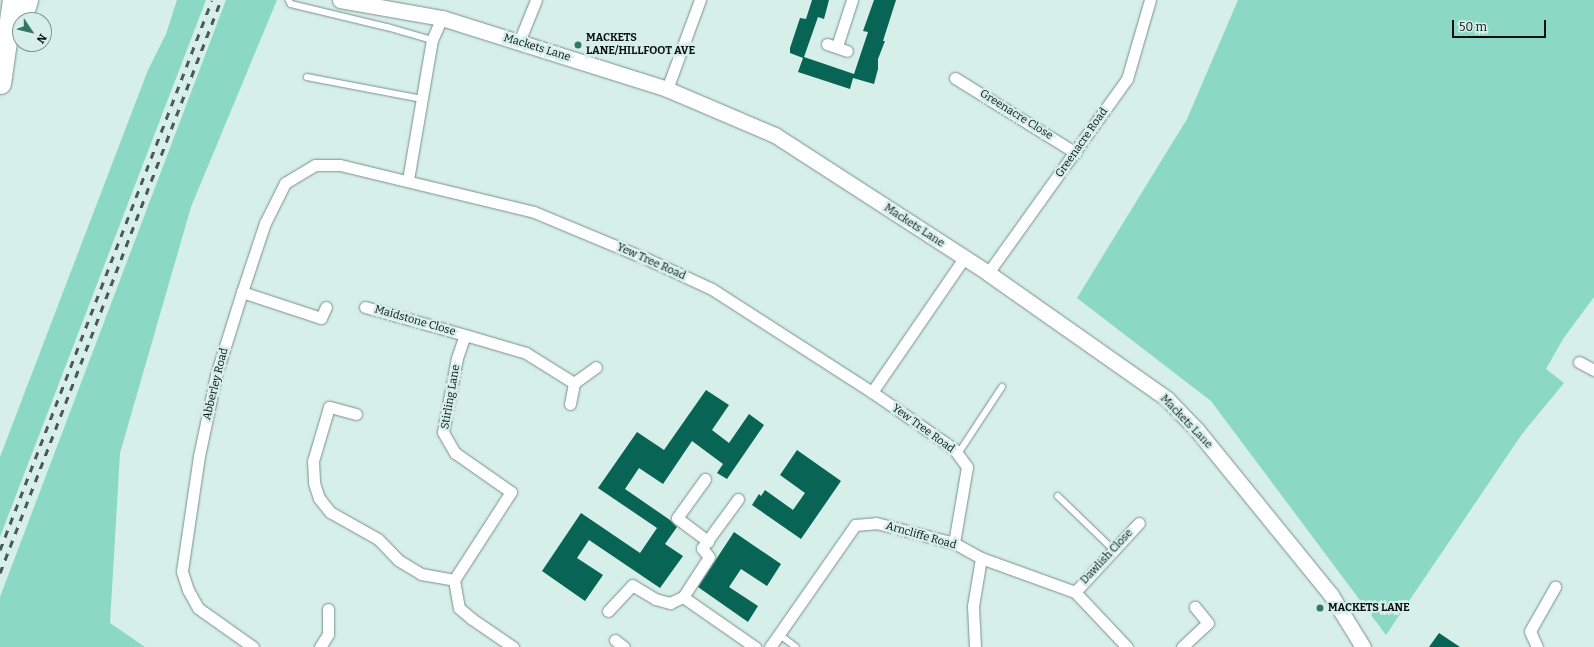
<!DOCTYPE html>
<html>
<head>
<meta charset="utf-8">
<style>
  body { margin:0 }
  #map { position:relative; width:1594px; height:647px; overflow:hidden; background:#d6efe8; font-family:Bitter,serif }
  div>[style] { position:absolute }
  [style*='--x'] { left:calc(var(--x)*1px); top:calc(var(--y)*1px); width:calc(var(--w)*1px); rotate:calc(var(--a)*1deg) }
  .green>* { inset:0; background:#8bd8c5 }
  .building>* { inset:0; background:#086454 }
  .roads { filter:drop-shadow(0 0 1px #789089) drop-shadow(0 0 1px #789089) }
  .lane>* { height:5.5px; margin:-2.75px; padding:0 2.75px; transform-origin:2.75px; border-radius:2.75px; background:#fff }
  .street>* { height:11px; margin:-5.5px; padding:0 5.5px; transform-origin:5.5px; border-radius:5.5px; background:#fff }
  .secondary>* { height:15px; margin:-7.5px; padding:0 7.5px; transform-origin:7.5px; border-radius:7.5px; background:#fff }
  .highway>* { height:20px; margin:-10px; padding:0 10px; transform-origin:10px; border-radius:10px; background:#fff }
  .rail>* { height:3px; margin-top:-1.5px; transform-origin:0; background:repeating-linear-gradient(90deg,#4b5955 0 7px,transparent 0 14px) }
  .dots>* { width:11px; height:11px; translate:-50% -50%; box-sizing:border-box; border:2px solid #d6efe8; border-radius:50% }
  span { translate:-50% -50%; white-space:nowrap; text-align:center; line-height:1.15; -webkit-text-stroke:4px #d6efe8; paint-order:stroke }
  .poi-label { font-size:11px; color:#0a1210; font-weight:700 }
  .left { translate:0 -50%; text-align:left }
  .street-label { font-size:11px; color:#0a1210 }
  .north { position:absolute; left:12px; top:12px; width:40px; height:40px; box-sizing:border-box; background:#d6efe8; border:1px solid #849792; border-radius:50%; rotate:125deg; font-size:11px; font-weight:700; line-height:16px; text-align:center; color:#0a1210 }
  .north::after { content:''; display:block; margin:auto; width:14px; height:18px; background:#347768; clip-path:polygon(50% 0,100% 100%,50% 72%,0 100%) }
  .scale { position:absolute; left:1452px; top:20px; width:94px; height:18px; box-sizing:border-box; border:2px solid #0a1210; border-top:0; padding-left:5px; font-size:12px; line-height:14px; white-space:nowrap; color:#0a1210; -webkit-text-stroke:3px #d6efe8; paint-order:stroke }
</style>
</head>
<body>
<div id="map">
  <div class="green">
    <div style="clip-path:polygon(177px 0,206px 0,0 537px,0 457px,148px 70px,166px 34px)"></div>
    <div style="clip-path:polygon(226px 0,277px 0,191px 207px,120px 453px,110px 623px,145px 647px,0 647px,0 597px)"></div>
    <div style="clip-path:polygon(1238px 0,1594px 0,1594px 297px,1563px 339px,1546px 369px,1564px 383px,1522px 434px,1386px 635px,1211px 401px,1077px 298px,1187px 119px)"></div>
  </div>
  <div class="building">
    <div style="clip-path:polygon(812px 0,829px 0,824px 19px,818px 17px,804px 57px,854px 74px,868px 32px,863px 31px,874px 0,896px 0,883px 41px,885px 41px,878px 59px,878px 69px,874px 84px,853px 78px,850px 89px,798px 72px,803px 58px,790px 53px,790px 48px,800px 18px,806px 19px)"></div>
    <div style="clip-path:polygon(706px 390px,729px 405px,712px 430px,729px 443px,749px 414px,764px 425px,727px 479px,717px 473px,723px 464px,692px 441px,663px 484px,639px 468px,625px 489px,670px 520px,677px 527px,665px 544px,683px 556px,660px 588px,589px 540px,577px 558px,603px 575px,585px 601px,542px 571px,581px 513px,640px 553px,657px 528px,598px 488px,637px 432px,664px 450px)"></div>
    <div style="clip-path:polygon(797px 450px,841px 481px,801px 539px,752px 505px,759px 494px,761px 496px,765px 490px,793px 510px,805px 493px,780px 475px)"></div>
    <div style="clip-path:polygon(734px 532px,781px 564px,767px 586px,741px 569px,729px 587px,758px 606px,748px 622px,698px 587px)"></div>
    <div style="clip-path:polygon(1439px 633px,1460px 647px,1429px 647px)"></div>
  </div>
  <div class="roads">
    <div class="lane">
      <div style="--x:289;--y:0;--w:4;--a:63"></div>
      <div style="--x:291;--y:4;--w:99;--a:13.5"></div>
      <div style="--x:387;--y:27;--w:47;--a:16.1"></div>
      <div style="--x:307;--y:77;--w:117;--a:10.8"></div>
      <div style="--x:958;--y:454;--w:80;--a:-56.7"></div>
      <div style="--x:1058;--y:496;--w:78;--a:44"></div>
      <div style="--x:779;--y:634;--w:21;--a:37"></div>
    </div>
    <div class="street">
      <div style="--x:519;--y:42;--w:45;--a:-68"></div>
      <div style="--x:827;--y:44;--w:21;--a:19"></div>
      <div style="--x:837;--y:46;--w:48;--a:-71.9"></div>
      <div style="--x:955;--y:78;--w:142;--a:31.8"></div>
      <div style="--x:667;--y:89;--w:95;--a:-69.7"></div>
      <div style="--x:408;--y:180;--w:142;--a:-80.3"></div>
      <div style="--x:432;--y:40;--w:24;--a:-66"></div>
      <div style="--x:988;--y:273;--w:239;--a:-54.4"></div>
      <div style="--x:1127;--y:79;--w:82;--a:-73.8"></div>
      <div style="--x:242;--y:292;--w:83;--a:18.2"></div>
      <div style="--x:321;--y:318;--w:12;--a:-66"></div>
      <div style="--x:365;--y:307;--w:104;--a:15.6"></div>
      <div style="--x:1579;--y:362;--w:17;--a:28"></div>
      <div style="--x:872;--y:392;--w:163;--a:-55.5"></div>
      <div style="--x:570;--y:404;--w:21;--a:-79"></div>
      <div style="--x:574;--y:383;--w:27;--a:-36"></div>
      <div style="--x:356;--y:414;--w:28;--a:-165"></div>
      <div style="--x:329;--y:407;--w:56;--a:106.5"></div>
      <div style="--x:313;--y:461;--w:22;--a:87"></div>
      <div style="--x:314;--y:483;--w:16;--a:72"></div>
      <div style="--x:319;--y:498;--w:18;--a:52"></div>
      <div style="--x:330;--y:512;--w:55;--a:29.4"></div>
      <div style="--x:378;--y:539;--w:29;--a:46"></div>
      <div style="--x:398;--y:560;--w:27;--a:31"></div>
      <div style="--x:421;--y:574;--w:34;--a:10"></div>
      <div style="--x:454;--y:580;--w:28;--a:80"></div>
      <div style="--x:459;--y:608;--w:17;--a:40"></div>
      <div style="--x:472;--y:619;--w:50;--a:34.3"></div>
      <div style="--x:705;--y:479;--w:48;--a:125.7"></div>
      <div style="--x:677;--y:518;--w:39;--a:37"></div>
      <div style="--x:738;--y:499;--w:61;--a:126.3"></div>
      <div style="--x:702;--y:548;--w:11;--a:52"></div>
      <div style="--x:709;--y:557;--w:48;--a:123"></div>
      <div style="--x:683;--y:597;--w:88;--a:34.8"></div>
      <div style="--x:454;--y:580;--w:105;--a:-57.1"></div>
      <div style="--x:511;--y:492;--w:68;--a:-145.1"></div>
      <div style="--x:455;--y:453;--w:24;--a:-120"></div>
      <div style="--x:443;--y:432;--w:75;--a:-79.3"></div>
      <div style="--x:457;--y:358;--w:24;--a:-71"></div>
      <div style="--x:465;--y:335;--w:64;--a:16.4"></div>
      <div style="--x:526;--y:353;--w:57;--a:32"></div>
      <div style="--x:1075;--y:592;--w:94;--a:-47.2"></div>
      <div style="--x:608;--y:611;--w:35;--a:-47"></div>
      <div style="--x:632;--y:585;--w:27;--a:31"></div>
      <div style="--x:655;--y:599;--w:16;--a:15"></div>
      <div style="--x:670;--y:603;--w:14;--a:-25"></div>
      <div style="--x:615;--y:640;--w:11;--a:38"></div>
      <div style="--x:253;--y:647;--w:67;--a:-144.7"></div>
      <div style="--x:198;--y:608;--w:21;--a:-119"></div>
      <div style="--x:188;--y:590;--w:20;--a:-108"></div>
      <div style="--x:182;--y:571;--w:116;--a:-81.6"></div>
      <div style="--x:199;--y:456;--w:83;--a:-78.1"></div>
      <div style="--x:216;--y:375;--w:87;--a:-72.6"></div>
      <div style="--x:242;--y:292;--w:73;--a:-71.6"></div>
      <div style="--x:265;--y:223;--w:45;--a:-63.4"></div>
      <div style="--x:285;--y:183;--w:35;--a:-31"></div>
      <div style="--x:315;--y:165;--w:25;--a:0"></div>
      <div style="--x:340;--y:165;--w:200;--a:13.6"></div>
      <div style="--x:534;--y:212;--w:122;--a:22.6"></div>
      <div style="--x:647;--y:259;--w:72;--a:24.8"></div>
      <div style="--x:712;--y:289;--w:190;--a:32.8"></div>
      <div style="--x:872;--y:392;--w:100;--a:34.8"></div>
      <div style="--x:954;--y:449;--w:22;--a:54"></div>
      <div style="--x:967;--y:467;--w:77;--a:99.7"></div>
      <div style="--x:320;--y:647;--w:15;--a:-58"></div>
      <div style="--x:328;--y:634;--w:25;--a:-90"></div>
      <div style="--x:770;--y:647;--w:149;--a:-55.1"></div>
      <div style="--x:855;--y:525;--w:21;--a:-5"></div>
      <div style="--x:876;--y:523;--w:81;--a:14.4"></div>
      <div style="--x:954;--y:543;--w:31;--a:29"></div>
      <div style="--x:981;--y:558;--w:100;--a:19.9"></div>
      <div style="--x:1075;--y:592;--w:76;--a:46.6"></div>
      <div style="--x:975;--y:647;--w:41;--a:-92.8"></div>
      <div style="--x:973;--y:606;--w:49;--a:-80.5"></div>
      <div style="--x:1182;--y:647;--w:35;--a:-43"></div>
      <div style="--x:1208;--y:623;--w:21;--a:-129"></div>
      <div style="--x:1537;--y:647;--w:17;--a:-114"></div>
      <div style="--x:1530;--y:631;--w:51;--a:-60.4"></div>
    </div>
    <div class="secondary">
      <div style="--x:340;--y:0;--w:104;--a:10"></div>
      <div style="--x:442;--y:18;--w:236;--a:17.5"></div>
      <div style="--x:667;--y:89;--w:117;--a:23.1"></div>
      <div style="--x:775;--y:135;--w:254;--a:32.9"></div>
      <div style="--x:988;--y:273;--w:219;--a:35.1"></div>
      <div style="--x:1167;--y:399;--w:43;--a:45.9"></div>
      <div style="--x:1197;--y:430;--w:213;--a:50.9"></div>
      <div style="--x:1331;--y:595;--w:61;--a:58.4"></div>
    </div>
    <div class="highway">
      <div style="--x:22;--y:20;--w:21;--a:-73"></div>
      <div style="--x:1;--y:84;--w:85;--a:-81.9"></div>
    </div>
  </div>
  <div class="rail">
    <div style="--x:0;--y:550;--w:589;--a:-68.92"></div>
    <div style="--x:0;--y:573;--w:614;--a:-68.91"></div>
  </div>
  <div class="dots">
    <div style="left:578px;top:45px;background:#347768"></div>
    <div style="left:1320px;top:608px;background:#347768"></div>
  </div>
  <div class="poi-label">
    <span class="left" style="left:586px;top:45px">MACKETS<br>LANE/HILLFOOT AVE</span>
    <span class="left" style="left:1328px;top:608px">MACKETS LANE</span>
  </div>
  <div class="street-label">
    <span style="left:537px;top:48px;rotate:17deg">Mackets Lane</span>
    <span style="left:1016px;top:115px;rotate:32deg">Greenacre Close</span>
    <span style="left:1082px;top:143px;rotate:-55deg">Greenacre Road</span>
    <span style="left:914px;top:226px;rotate:33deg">Mackets Lane</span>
    <span style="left:651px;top:262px;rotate:24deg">Yew Tree Road</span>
    <span style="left:415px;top:321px;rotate:16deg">Maidstone Close</span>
    <span style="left:216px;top:384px;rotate:-76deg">Abberley Road</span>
    <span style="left:451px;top:397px;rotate:-80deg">Stirling Lane</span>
    <span style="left:1186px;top:422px;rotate:46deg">Mackets Lane</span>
    <span style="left:923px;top:429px;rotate:36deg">Yew Tree Road</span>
    <span style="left:921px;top:536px;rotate:16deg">Arncliffe Road</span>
    <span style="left:1107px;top:557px;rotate:-47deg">Dawlish Close</span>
  </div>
  <div class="north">N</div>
  <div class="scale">50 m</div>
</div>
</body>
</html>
